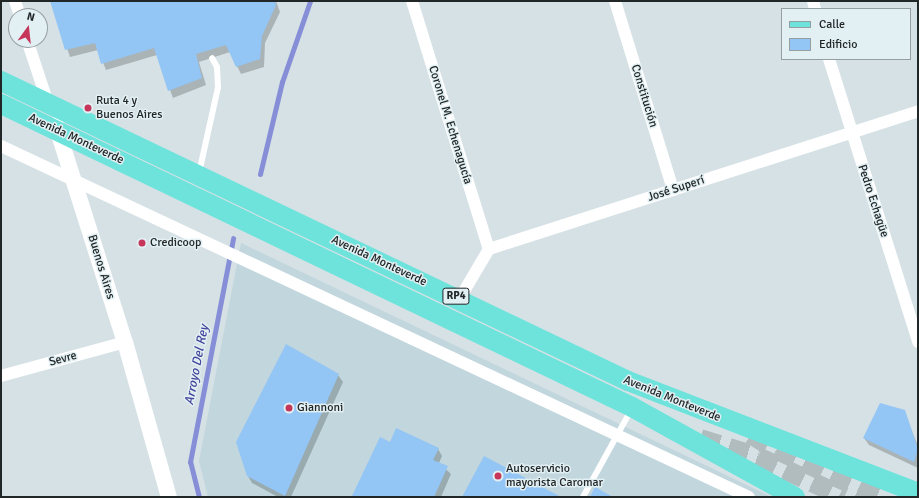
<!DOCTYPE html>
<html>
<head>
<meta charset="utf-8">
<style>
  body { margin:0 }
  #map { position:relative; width:919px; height:498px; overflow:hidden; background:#d5e1e5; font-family:Signika,sans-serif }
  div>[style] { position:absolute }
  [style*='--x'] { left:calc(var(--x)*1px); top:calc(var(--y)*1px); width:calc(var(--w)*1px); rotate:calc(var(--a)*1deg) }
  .built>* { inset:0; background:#c1d6dd }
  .shadow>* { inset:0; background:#0003 }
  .stream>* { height:5px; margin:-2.5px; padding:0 2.5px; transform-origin:2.5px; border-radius:2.5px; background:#868ed7 }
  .building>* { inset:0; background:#93c5f5 }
  .primary-tunnel>* { height:20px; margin-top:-10px; transform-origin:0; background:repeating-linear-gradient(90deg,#b1bcbf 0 20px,transparent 0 30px) }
  .service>* { height:6px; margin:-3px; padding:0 3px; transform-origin:3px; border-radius:3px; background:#fff }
  .minor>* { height:12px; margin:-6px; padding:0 6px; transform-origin:6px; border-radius:6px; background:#fff }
  .tertiary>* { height:16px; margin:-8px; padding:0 8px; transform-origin:8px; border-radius:8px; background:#fff }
  .primary>* { height:20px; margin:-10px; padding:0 10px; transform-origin:10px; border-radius:10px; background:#6de3db }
  .dots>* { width:11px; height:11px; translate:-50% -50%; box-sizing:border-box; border:2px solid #e2eff3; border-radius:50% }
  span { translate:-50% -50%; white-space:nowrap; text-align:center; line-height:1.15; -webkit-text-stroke:3px #e2eff3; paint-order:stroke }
  .shield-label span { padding:1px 3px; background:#e2eff3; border:1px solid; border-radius:3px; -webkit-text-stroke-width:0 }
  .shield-label { font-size:11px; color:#212627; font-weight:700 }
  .street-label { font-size:12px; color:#212627 }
  .poi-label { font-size:12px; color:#212627 }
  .left { translate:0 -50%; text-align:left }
  .water-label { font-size:13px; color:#43449b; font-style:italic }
  .frame { position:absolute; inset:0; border:2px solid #212627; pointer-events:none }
  .legend { position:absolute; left:781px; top:8px; width:130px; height:52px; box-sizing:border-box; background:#e2eff3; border:1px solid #959fa1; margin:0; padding:5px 7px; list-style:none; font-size:12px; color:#212627 }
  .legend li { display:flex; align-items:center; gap:8px; height:20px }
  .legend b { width:20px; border:1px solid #959fa1 }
  .north { position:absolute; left:8px; top:8px; width:40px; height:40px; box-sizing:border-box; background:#e2eff3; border:1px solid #959fa1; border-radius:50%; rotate:15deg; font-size:11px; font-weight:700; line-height:16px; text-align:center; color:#212627 }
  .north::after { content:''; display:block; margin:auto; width:14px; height:18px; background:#c5365a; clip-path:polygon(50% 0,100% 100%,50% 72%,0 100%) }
</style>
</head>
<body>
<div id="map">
  <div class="built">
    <div style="clip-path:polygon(241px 243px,772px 497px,208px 497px,199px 461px)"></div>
  </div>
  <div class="shadow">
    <div style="clip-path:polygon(51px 1px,276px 1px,280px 12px,265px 43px,264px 67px,241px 74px,230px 52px,199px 62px,206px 85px,173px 98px,157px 55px,106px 70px,98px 50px,70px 57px)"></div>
    <div style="clip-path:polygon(338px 375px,343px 382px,291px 497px,278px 497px,252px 483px,248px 476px)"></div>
    <div style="clip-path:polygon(904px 411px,918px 446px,918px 468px,869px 445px,864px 438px)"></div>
    <div style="clip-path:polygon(390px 443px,438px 449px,442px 456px,439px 463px,451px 474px,441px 497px,354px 497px)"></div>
  </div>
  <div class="stream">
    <div style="--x:260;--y:174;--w:95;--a:-76.6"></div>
    <div style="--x:282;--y:82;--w:86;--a:-70.9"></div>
    <div style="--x:199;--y:497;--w:36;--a:-104"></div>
    <div style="--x:190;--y:462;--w:228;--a:-79.1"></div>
  </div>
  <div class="building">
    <div style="clip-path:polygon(50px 1px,275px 1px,276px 5px,262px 36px,260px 59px,236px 67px,226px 45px,196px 54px,202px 78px,168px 91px,154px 48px,101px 64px,95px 43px,65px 50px)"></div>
    <div style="clip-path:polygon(286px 344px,339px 374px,285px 496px,247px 476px,236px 442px)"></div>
    <div style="clip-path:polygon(880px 403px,905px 410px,918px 449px,914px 462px,863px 438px)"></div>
    <div style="clip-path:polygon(396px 428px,439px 448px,433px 460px,448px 466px,434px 497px,352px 496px,380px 437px,390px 442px)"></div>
    <div style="clip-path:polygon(484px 456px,561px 497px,462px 497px)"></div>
    <div style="clip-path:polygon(595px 487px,613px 497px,590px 497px)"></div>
  </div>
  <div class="primary-tunnel">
    <div style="--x:751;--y:434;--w:31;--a:32"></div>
    <div style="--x:777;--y:450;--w:113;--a:24.5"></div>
    <div style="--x:700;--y:439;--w:61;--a:17.2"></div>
    <div style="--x:758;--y:457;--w:95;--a:24.9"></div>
  </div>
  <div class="service">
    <div style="--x:199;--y:173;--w:88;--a:-77.5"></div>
    <div style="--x:218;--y:87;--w:20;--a:-93"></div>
    <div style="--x:217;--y:67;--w:10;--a:-119"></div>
    <div style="--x:583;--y:497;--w:99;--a:-61.1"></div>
  </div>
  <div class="minor">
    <div style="--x:15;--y:1;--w:16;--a:72"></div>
    <div style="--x:412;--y:1;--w:260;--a:72.8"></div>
    <div style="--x:615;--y:1;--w:198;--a:72.9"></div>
    <div style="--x:813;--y:1;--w:8;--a:76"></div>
    <div style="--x:27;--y:40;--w:66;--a:71.6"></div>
    <div style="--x:829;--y:59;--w:297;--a:72.5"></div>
    <div style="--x:1;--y:146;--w:826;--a:25.14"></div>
    <div style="--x:460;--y:298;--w:57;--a:-59.4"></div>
    <div style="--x:489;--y:249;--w:451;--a:-17.8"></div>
    <div style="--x:1;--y:376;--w:129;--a:-15.3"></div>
  </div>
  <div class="tertiary">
    <div style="--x:56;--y:125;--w:228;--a:72.4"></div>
    <div style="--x:125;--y:342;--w:161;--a:74.2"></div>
  </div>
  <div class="primary">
    <div style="--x:1;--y:81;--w:695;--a:25.57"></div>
    <div style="--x:628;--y:381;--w:311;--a:21.1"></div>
    <div style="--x:1;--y:104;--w:700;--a:25.65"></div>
    <div style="--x:632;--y:407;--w:186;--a:28.9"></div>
  </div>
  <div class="dots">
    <div style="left:88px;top:108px;background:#c5365a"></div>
    <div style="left:142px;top:243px;background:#c5365a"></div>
    <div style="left:289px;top:408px;background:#c5365a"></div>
    <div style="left:498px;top:476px;background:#c5365a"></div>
  </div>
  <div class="shield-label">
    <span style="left:456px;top:296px">RP4</span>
  </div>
  <div class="street-label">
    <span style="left:644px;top:96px;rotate:73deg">Constitución</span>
    <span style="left:450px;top:125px;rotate:73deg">Coronel M. Echenagucía</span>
    <span style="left:76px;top:139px;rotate:25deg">Avenida Monteverde</span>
    <span style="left:676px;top:189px;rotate:-18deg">José Superí</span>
    <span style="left:873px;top:201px;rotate:72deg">Pedro Echagüe</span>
    <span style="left:379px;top:261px;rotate:25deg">Avenida Monteverde</span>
    <span style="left:101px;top:267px;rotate:73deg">Buenos Aires</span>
    <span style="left:63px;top:359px;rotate:-15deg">Sevre</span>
    <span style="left:672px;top:399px;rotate:22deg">Avenida Monteverde</span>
  </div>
  <div class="poi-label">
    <span class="left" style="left:96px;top:108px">Ruta 4 y<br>Buenos Aires</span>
    <span class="left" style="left:150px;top:243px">Credicoop</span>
    <span class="left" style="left:297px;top:408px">Giannoni</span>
    <span class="left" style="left:506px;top:476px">Autoservicio<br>mayorista Caromar</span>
  </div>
  <div class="water-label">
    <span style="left:197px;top:365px;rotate:-79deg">Arroyo Del Rey</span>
  </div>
  <div class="frame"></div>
  <ul class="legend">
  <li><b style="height:5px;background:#6de3db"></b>Calle</li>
  <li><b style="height:11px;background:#93c5f5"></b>Edificio</li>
  </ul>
  <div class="north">N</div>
</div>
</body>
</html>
